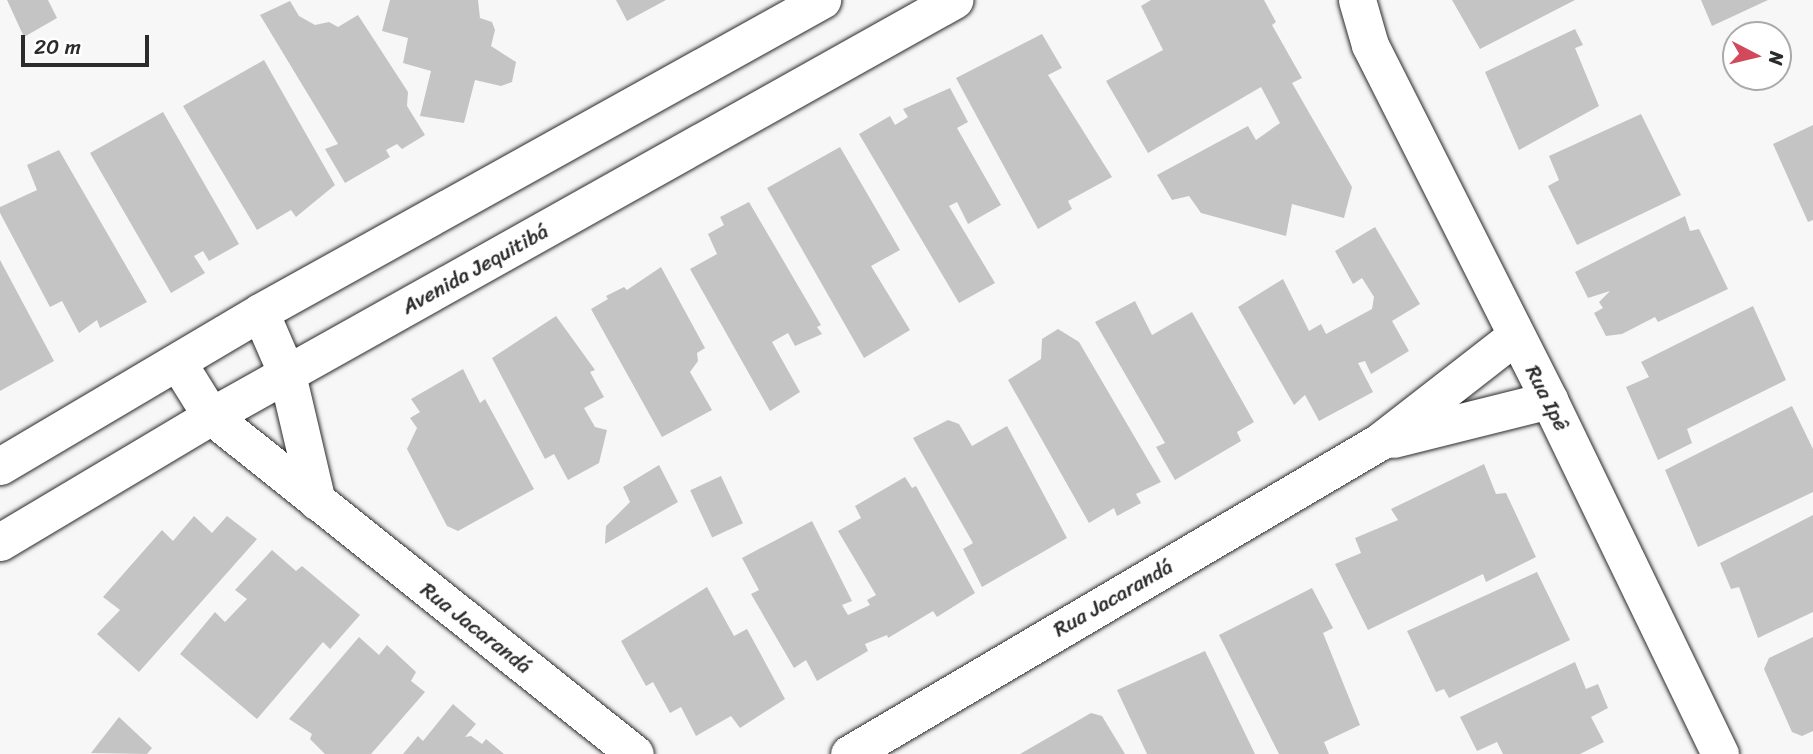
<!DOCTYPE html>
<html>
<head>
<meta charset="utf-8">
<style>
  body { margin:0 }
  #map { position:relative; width:1813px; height:754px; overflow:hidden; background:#f7f7f7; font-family:Sriracha,sans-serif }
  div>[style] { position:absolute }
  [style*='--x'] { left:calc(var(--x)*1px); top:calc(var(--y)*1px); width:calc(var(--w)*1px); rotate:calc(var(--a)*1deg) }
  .building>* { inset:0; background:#c4c4c4; transform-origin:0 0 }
  .roads { filter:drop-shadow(0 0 2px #2b2b2b) drop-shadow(0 0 2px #2b2b2b) }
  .street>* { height:37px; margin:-18.5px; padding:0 18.5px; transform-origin:18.5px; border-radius:18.5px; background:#fff }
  span { translate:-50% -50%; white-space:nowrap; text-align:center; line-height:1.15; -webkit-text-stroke:7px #fff; paint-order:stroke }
  .street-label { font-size:21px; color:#2b2b2b }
  .north { position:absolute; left:1722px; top:21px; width:70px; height:70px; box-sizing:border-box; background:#fff; border:2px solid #aaa; border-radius:50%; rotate:97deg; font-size:19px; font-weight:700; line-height:28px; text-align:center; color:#2b2b2b }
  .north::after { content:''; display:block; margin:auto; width:24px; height:32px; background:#d1495b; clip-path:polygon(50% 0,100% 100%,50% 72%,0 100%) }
  .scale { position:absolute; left:21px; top:35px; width:128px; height:32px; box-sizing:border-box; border:4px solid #2b2b2b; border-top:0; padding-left:9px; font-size:21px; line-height:24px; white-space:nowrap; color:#2b2b2b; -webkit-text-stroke:5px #fff; paint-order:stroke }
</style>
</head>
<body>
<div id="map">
  <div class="building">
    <div style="clip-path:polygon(7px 0,48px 0,57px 18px,24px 37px)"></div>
    <div style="clip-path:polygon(390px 0,478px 0,480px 18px,492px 22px,495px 30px,491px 46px,516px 62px,512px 82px,501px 86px,475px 80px,464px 123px,420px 116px,431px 71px,403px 63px,408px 38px,382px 31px)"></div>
    <div style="clip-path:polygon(616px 0,666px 0,627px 21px)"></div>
    <div style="clip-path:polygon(1151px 0,1264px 0,1276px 22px,1272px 25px,1302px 78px,1292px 83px,1352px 187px,1344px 218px,1292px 204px,1286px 236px,1201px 213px,1189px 196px,1172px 200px,1157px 175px,1248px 126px,1256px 140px,1280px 123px,1261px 87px,1148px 153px,1106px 81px,1163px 50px,1141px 6px)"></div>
    <div style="clip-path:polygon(1452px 0,1575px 0,1480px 49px)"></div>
    <div style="clip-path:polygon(1701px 0,1768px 0,1712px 26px)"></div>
    <div style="clip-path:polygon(290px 1px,299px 16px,315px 25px,329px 22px,338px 27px,358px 15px,408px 92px,407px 106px,425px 135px,402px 149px,397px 144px,386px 150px,390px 157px,345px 183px,325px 149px,338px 144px,260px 15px)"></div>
    <div style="clip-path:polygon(1575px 29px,1583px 45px,1575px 48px,1599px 106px,1519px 150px,1485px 72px)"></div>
    <div style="clip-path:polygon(1042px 34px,1062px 68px,1048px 75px,1112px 177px,1068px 201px,1072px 209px,1038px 229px,956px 78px)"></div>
    <div style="clip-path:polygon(264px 60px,335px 185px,296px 217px,291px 210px,257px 230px,183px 106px)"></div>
    <div style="clip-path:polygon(950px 88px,968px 122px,957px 128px,1001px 205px,968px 224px,957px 202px,949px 206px,995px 283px,959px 303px,859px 134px,890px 116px,895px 125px,908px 117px,903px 109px)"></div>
    <div style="clip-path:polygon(163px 112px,239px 244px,209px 261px,203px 251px,194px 256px,205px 273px,171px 293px,90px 153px)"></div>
    <div style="clip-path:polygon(1641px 114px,1681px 195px,1577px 245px,1548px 186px,1559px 180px,1549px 156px)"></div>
    <div style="clip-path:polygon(1813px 125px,1813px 220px,1808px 222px,1773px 144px)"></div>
    <div style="clip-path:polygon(840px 147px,900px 250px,871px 266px,910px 330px,864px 358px,767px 188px)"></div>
    <div style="clip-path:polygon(59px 150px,147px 302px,100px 328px,97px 320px,79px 333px,62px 301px,50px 307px,0 213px,0 207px,37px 190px,27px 165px)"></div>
    <div style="clip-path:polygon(749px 202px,821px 325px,817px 327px,822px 334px,795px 346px,788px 333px,772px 342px,800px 392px,770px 411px,690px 269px,717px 254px,708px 234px,724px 225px,720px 217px)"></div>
    <div style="clip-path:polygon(1685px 216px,1690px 231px,1699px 229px,1728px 289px,1658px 322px,1655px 317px,1622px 334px,1606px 336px,1594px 313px,1603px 308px,1599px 302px,1610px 291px,1588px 298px,1575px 272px)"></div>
    <div style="clip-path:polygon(1375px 227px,1420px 304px,1392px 321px,1409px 351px,1371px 374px,1365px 361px,1358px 363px,1373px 392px,1319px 421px,1305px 395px,1294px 405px,1238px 307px,1283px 279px,1309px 331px,1321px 324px,1326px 334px,1372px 309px,1374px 297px,1362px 278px,1353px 284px,1335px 251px)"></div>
    <div style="clip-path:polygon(0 260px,54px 361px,0 391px)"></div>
    <div style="clip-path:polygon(661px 267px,705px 348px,697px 353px,698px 361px,690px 372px,712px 410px,662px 437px,591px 309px,608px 299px,606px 296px,624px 287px,627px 290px)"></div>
    <div style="clip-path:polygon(1135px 301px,1152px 335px,1192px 312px,1254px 422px,1237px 432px,1241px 441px,1175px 480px,1156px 447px,1165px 443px,1095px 322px)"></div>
    <div style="clip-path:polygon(1753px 306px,1786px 380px,1687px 429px,1692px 443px,1658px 460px,1626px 387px,1649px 377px,1641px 362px)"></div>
    <div style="clip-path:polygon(556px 316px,595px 370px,590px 372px,604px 397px,584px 408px,595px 427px,607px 430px,599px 463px,568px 480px,554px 454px,545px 459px,492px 358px)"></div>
    <div style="clip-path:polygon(1058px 329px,1079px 342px,1161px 482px,1136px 494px,1141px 503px,1117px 516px,1114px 508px,1089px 523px,1008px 380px,1041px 359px,1042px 339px)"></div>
    <div style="clip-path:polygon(463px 369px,480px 403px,485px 399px,534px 489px,458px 531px,447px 526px,407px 449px,417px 428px,410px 418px,420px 412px,411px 399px)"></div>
    <div style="clip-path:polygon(1792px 406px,1813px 449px,1813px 492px,1698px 547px,1665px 470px)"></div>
    <div style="clip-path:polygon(948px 420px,959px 424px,972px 446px,1007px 426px,1067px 538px,982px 587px,963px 549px,973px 543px,913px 438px)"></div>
    <div style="clip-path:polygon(1484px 464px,1496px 494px,1506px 493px,1536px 557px,1486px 582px,1483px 574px,1368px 630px,1335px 564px,1361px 553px,1355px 538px,1398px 520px,1391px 509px)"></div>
    <div style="clip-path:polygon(659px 465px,678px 502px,605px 544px,606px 526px,630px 502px,623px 487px)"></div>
    <div style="left:721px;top:476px;width:52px;height:34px;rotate:65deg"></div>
    <div style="clip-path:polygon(905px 477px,912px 488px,916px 486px,975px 593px,937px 617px,933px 611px,888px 638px,887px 635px,865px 644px,868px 651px,817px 681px,806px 660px,794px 668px,751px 594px,759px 590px,742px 558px,812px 521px,852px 601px,842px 605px,848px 615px,870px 605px,867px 600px,876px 595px,838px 531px,861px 518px,855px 506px)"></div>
    <div style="clip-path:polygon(1813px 515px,1813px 612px,1758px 638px,1739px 587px,1731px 589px,1720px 563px)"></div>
    <div style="clip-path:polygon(194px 516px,212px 533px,227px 516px,257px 539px,139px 672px,97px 634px,120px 610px,103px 597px,162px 530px,173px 541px)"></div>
    <div style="clip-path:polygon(272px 550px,296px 571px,302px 566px,360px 615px,330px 649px,323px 642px,257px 719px,180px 654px,215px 612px,225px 622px,247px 599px,235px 590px)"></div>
    <div style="clip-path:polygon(1537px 572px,1570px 640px,1449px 698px,1444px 689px,1436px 692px,1407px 631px)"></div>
    <div style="clip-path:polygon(707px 587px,734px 636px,747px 629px,785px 699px,740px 728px,731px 716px,696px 736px,681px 707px,670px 713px,653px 682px,646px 686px,621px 641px)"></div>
    <div style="clip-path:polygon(1312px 588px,1333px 628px,1323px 633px,1360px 725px,1324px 742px,1329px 754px,1279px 754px,1219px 635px)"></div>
    <div style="clip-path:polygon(359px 637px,379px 655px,387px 645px,416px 672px,411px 681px,425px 692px,371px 754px,325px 754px,310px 739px,312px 734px,289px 719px)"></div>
    <div style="clip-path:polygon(1813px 637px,1813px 731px,1802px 736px,1792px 732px,1764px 669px,1769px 658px)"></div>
    <div style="clip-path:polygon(1205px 651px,1255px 754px,1147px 754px,1117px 690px)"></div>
    <div style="clip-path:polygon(1575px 662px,1586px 689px,1598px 684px,1608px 708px,1591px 717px,1604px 742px,1580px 754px,1503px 754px,1497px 742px,1477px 751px,1460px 717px)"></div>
    <div style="clip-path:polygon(453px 704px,476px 724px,465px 737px,471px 736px,482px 744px,486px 739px,504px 754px,403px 754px,418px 736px,423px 741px)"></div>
    <div style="clip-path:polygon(1091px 713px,1102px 716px,1125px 754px,1020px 754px)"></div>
    <div style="clip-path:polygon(119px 717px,152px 748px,147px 754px,91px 753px)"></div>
  </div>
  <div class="roads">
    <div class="street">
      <div style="--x:1357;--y:0;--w:47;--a:73.9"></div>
      <div style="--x:1370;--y:45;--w:398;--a:63.2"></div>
      <div style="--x:1549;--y:400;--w:393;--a:64.2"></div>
      <div style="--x:260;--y:312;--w:68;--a:66.5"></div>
      <div style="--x:287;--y:374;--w:131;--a:76.8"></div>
      <div style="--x:178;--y:363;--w:62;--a:58.1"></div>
      <div style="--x:211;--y:416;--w:542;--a:38.56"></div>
      <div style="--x:1393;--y:439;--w:161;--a:-14"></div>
      <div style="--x:0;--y:466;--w:302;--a:-30.6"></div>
      <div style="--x:260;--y:312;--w:643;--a:-29.04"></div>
      <div style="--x:0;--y:542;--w:246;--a:-30.8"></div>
      <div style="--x:211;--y:416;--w:852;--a:-29.24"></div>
      <div style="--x:849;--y:754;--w:615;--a:-30.48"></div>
      <div style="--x:1379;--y:442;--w:172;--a:-37.9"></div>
    </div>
  </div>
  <div class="street-label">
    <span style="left:475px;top:269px;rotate:-29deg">Avenida Jequitibá</span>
    <span style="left:1547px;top:398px;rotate:63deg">Rua Ipê</span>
    <span style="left:1113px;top:598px;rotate:-30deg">Rua Jacarandá</span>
    <span style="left:476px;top:628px;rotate:38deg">Rua Jacarandá</span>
  </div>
  <div class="north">N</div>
  <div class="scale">20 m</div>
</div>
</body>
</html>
